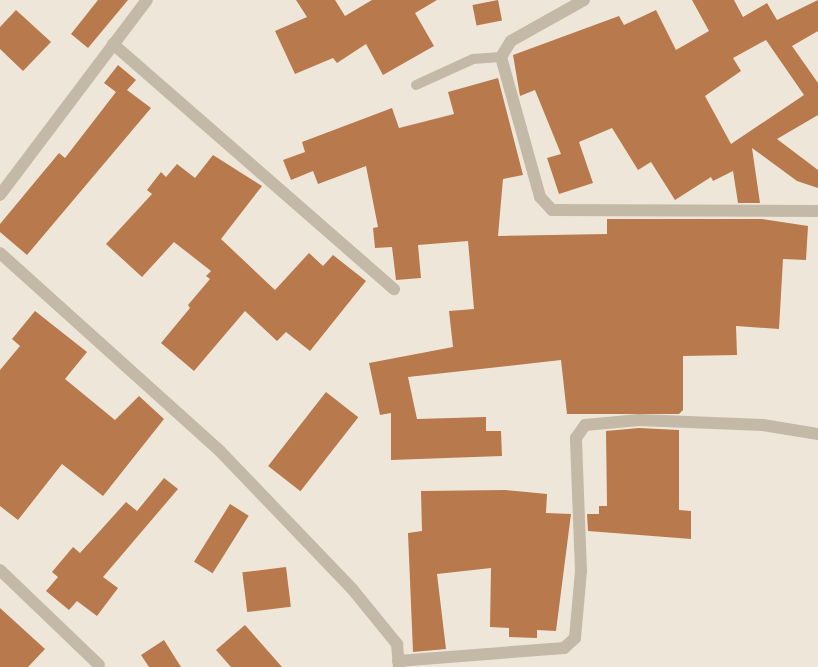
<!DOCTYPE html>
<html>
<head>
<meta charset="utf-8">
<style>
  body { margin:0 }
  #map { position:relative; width:818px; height:667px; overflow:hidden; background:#eee7d9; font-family:Rubik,sans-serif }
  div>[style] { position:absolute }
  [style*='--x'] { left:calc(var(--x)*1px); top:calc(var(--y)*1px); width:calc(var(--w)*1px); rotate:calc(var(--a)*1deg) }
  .building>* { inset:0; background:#b8794c; transform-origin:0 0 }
  .lane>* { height:10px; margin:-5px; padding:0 5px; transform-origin:5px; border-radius:5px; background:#c4b9a6 }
  .street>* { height:12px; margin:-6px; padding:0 6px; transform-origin:6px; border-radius:6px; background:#c4b9a6 }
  span { translate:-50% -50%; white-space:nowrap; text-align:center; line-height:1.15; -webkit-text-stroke:4px #f6f1e4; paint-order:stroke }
</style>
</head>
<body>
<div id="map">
  <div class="building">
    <div style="clip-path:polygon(98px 0,128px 0,88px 48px,71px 34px)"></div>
    <div style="clip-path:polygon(296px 0,335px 0,345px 16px,372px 0,437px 0,415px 13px,434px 46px,383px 75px,366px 44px,337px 63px,333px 58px,295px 74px,275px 31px,307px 17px)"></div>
    <div style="left:498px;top:0;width:21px;height:26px;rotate:79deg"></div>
    <div style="clip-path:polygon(evenodd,692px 0,734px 0,743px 17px,767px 3px,777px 20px,818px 0,818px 31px,792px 46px,818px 83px,818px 115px,777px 139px,818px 170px,818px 188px,797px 181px,752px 148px,760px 203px,738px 203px,733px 171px,713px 181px,711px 177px,675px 200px,651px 162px,638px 170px,612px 128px,579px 142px,593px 183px,559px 194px,547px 158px,561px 154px,535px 90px,520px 96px,513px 55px,619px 16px,624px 25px,656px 10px,676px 50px,709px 31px,692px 0,766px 40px,804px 95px,731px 144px,705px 96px,741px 71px,733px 58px,766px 40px)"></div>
    <div style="clip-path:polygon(16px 10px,51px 42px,23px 71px,0 49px,0 27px)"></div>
    <div style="clip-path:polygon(118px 65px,136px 80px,127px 90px,151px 108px,27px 255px,0 232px,0 224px,59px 153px,65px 158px,116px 92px,104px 83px)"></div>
    <div style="clip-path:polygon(498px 78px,523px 175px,503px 179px,498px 236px,607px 234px,607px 219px,762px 219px,808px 226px,806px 260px,783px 259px,779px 329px,736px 326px,737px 355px,683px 356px,683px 410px,679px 414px,567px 414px,561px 360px,408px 377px,417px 419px,486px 417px,486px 431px,501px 431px,502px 456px,391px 460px,391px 413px,380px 415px,369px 363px,453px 347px,449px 311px,474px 309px,468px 241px,418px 245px,421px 278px,396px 280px,392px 247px,375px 248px,373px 228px,378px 227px,366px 166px,318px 184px,313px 171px,291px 180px,283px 160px,305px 152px,302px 142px,392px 108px,399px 128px,454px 114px,448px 92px)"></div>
    <div style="clip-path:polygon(213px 155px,262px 186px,221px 239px,275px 290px,309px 253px,323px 266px,333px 255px,366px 281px,310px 351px,286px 332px,277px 341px,245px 311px,194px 371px,161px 343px,190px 308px,188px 305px,210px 279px,206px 276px,211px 271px,174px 242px,142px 277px,106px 244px,152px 194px,147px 190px,161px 172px,166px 177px,177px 164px,195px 178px)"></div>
    <div style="clip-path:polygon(35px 311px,87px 352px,65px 379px,115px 420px,139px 396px,164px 419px,103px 496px,62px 464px,18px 520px,0 506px,0 370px,20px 346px,12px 339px)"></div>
    <div style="left:326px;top:392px;width:41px;height:94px;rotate:38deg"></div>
    <div style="clip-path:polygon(639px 428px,679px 430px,679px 510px,691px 511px,691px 539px,588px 531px,587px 514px,599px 514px,599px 506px,607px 506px,606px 431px)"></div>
    <div style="clip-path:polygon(164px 478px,178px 489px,103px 577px,118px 588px,97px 616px,77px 601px,69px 610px,46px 591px,58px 577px,52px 572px,73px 547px,80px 553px,126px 502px,137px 511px)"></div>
    <div style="clip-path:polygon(505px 490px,547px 494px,546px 513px,571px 514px,556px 631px,537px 630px,537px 638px,509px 637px,509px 628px,490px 627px,491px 568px,437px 574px,446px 649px,413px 652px,408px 533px,422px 531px,421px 491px)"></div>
    <div style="left:230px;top:504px;width:22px;height:68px;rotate:32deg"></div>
    <div style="left:286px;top:567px;width:40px;height:44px;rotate:83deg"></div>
    <div style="clip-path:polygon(0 608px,45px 649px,28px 667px,0 667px)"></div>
    <div style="clip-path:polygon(245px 625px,282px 667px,231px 667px,216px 650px)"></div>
    <div style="clip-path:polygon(164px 640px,181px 667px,149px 667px,141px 655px)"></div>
  </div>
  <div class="lane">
    <div style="--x:416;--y:85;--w:63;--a:-24.5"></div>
    <div style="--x:473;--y:59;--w:28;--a:-4"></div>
  </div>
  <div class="street">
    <div style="--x:584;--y:0;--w:84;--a:150.7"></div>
    <div style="--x:511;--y:41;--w:19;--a:122"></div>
    <div style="--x:501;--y:57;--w:145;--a:74.4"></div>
    <div style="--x:540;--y:197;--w:18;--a:47"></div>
    <div style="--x:552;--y:210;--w:266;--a:0.2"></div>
    <div style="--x:113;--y:44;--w:373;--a:41.1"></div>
    <div style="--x:0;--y:195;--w:244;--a:-53"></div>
    <div style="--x:0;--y:253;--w:293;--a:42"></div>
    <div style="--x:218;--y:449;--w:195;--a:46.2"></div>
    <div style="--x:353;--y:590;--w:70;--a:50.8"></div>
    <div style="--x:397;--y:644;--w:23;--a:85"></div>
    <div style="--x:0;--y:570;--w:137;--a:43.8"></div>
    <div style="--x:398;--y:661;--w:167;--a:-4.5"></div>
    <div style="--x:564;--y:648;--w:15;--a:-42"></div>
    <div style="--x:575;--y:638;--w:67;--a:-84.9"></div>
    <div style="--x:581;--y:571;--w:133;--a:-92.2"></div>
    <div style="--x:576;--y:438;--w:16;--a:-55"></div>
    <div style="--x:585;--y:425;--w:54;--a:-5.3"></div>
    <div style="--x:639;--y:420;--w:124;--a:2.3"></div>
    <div style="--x:763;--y:425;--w:56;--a:9.3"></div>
  </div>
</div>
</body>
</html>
